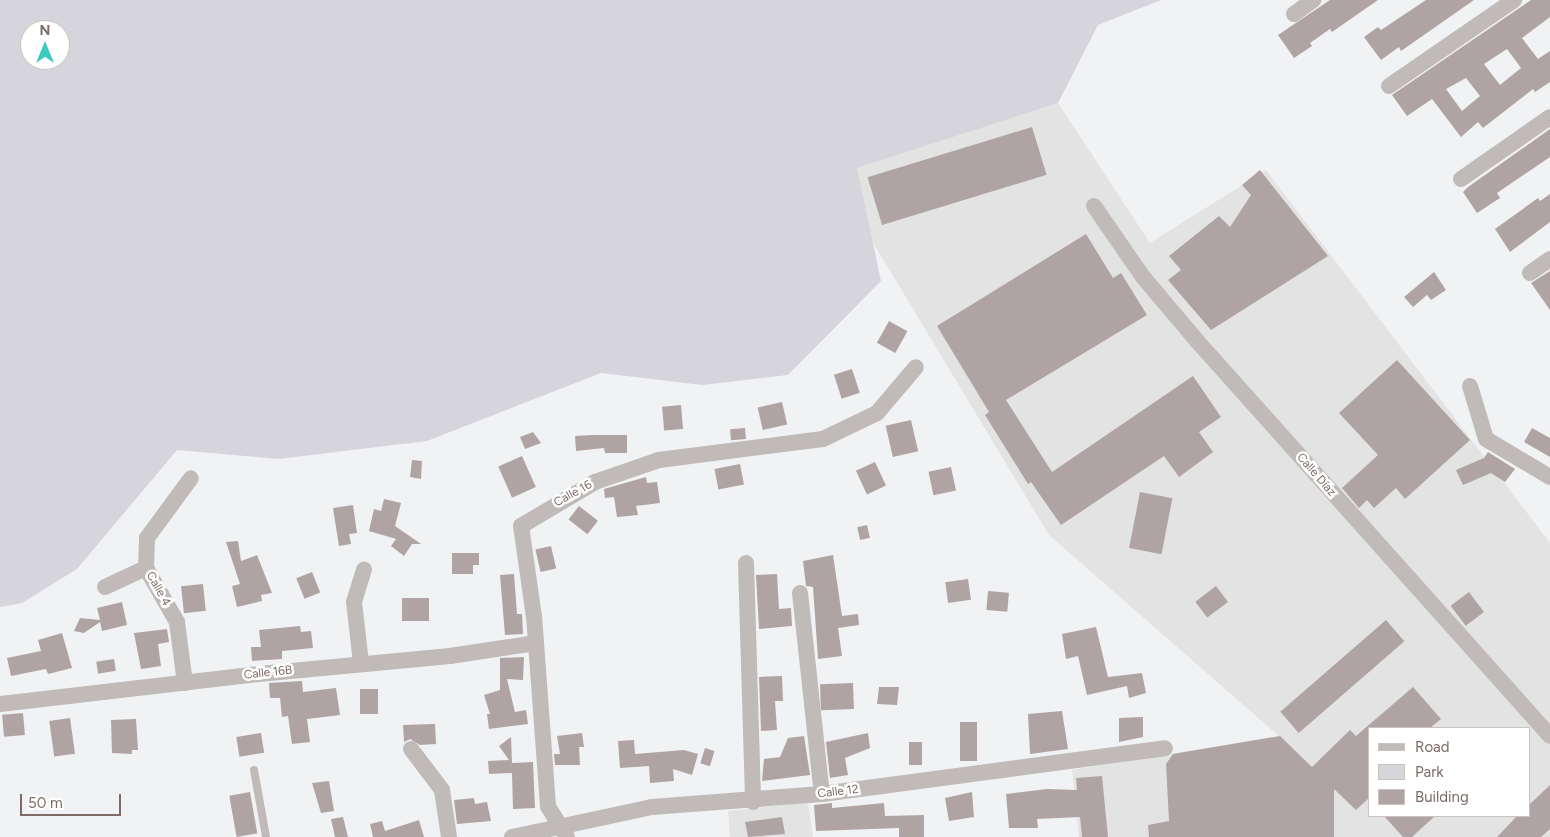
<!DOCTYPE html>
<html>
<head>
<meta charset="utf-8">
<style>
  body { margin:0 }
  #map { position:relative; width:1550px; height:837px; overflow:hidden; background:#f1f2f4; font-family:Figtree,sans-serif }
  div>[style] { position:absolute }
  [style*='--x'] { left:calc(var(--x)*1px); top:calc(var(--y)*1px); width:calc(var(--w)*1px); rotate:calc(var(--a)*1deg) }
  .built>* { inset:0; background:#e4e3e4 }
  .green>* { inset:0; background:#d7d5dc }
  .building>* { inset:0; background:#afa4a3; transform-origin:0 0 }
  .service>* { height:8px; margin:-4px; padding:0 4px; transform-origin:4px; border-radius:4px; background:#c0bab9 }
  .minor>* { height:16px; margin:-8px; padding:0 8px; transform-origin:8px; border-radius:8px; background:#c0bab9 }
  span { translate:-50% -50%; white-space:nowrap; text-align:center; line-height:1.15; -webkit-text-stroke:5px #fff; paint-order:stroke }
  .street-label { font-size:12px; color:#7e6a67 }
  .legend { position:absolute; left:1368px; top:727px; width:162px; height:90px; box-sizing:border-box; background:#fff; border:1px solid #cbc3c2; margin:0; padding:6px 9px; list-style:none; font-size:15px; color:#7e6a67 }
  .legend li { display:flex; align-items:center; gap:10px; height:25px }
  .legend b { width:25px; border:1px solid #cbc3c2 }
  .north { position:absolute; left:20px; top:20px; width:50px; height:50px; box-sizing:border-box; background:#fff; border:1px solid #cbc3c2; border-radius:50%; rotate:0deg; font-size:14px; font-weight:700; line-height:20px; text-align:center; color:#7e6a67 }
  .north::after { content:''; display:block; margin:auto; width:18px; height:22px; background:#3acbbe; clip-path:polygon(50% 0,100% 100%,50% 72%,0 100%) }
  .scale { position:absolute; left:20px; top:794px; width:101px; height:22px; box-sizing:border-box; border:2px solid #7e6a67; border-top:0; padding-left:6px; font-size:15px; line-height:18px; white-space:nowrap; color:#7e6a67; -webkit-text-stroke:4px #fff; paint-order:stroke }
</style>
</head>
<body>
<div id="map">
  <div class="built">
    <div style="clip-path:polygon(evenodd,1058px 103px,1150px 243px,1266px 170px,1550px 543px,1550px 837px,1079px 837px,1072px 770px,1279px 736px,1049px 535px,872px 241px,856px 168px,1058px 103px,1369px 728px,1529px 728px,1529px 816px,1369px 816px,1369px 728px)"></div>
    <div style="clip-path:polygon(808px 802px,813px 837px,730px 837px,728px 811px)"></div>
  </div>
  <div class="green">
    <div style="clip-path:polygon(evenodd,0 0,1161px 0,1098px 25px,1058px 103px,857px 168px,881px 281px,788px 375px,702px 385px,601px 373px,427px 441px,278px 459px,177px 450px,77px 569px,22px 603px,0 607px,0 0,30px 30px,60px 30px,60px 60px,30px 60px,30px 30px)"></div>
  </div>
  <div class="building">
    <div style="clip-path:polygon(1330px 0,1378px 0,1332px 32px,1330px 29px,1310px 43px,1312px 46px,1294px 58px,1278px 35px)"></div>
    <div style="clip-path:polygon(1426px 0,1474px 0,1401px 51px,1399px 47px,1381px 60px,1364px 37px,1378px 27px,1381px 30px)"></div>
    <div style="clip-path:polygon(evenodd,1531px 0,1550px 0,1550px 17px,1522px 38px,1538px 59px,1550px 51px,1550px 82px,1535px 92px,1533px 89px,1483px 128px,1478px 122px,1461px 137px,1432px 99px,1407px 116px,1392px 95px,1531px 0,1507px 49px,1521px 68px,1500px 85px,1484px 64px,1507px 49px,1531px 0,1466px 78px,1480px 96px,1462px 111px,1446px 89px,1466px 78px)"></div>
    <div style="left:1032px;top:127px;width:50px;height:172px;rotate:73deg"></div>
    <div style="clip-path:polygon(1550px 129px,1550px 157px,1497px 193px,1500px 198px,1477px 213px,1463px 192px,1468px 187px)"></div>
    <div style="clip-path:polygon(1260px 170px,1328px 256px,1211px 330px,1168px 280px,1181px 270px,1169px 256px,1219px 216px,1230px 227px,1251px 195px,1242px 185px)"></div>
    <div style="clip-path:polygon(1550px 194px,1550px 222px,1510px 252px,1495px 229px,1538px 198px,1540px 201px)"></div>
    <div style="clip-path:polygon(1086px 234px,1113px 278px,1121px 273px,1147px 315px,1006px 400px,1052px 472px,1193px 376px,1221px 417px,1199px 432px,1213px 452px,1179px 477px,1164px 456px,1061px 525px,1031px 482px,1028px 484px,985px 415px,989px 412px,937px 326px)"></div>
    <div style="clip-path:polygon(1550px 271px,1550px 310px,1531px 283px)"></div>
    <div style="clip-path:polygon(1434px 272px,1446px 290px,1431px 300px,1427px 295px,1413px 307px,1404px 297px)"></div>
    <div style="left:889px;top:321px;width:21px;height:25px;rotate:29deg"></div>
    <div style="clip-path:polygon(1397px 360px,1470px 440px,1405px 499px,1396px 488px,1374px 508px,1367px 500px,1359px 508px,1342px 488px,1378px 455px,1339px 413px)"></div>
    <div style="left:852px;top:369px;width:25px;height:19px;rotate:72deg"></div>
    <div style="left:782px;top:402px;width:23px;height:25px;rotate:77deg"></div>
    <div style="left:681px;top:405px;width:24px;height:19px;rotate:85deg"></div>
    <div style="left:911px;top:420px;width:32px;height:26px;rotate:77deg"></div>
    <div style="left:745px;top:428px;width:11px;height:15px;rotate:85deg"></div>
    <div style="clip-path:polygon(1532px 428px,1550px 438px,1550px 457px,1524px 442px)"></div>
    <div style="clip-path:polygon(533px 432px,541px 443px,525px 449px,520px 437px)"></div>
    <div style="clip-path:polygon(592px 435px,627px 435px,627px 453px,605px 453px,604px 448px,576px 451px,575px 436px)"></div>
    <div style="clip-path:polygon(1488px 452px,1515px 469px,1505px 482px,1491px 473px,1463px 485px,1456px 470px,1484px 458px)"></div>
    <div style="left:522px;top:456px;width:34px;height:26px;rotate:66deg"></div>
    <div style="clip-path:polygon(412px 460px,422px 461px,421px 479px,410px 477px)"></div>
    <div style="left:875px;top:462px;width:26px;height:21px;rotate:65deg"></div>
    <div style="left:740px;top:464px;width:21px;height:26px;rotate:79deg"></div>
    <div style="left:951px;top:467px;width:24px;height:23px;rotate:78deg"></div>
    <div style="clip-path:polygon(646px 477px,647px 483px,657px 482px,660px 503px,636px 506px,638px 515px,617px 517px,614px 497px,605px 498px,604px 489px)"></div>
    <div style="left:1140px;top:492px;width:33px;height:57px;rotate:11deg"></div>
    <div style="clip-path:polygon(384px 499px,401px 503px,395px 526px,421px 544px,412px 544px,404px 556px,391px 546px,396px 539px,369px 531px,374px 509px,381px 511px)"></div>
    <div style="clip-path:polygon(353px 505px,357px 533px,349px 534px,351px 544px,339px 546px,333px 508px)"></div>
    <div style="left:579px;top:506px;width:24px;height:17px;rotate:38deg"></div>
    <div style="left:867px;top:525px;width:13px;height:10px;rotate:77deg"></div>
    <div style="clip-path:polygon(238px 541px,241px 561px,257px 555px,272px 593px,261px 595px,262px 601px,237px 607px,232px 586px,240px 584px,226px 542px)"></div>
    <div style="left:551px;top:546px;width:23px;height:16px;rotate:77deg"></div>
    <div style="clip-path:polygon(452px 553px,479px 553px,479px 565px,473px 565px,473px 574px,452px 574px)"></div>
    <div style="clip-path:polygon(833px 555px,842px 616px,858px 614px,859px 625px,838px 628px,842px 656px,818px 659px,813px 587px,806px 586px,803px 561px)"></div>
    <div style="left:312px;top:572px;width:22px;height:17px;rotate:68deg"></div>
    <div style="clip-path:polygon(514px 574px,517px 614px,522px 614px,523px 634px,505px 635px,500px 575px)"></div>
    <div style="clip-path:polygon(777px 574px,779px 609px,791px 608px,792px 626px,759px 629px,756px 575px)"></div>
    <div style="left:968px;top:579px;width:21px;height:23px;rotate:82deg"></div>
    <div style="left:203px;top:584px;width:27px;height:22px;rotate:84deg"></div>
    <div style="left:1216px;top:586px;width:20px;height:26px;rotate:53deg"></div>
    <div style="left:988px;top:591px;width:21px;height:19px;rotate:5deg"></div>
    <div style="left:1469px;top:592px;width:25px;height:23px;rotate:53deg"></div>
    <div style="left:429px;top:598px;width:23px;height:27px;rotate:90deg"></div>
    <div style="clip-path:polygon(122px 602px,127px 625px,102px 631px,100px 622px,84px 633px,74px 631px,80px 618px,100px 620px,97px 608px)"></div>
    <div style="left:1386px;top:620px;width:28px;height:140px;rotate:49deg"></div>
    <div style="clip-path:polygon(300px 626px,301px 632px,311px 631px,313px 648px,282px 651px,282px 659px,252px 661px,251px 647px,261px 647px,259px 630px)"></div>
    <div style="clip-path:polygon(1096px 627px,1108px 677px,1142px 673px,1146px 693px,1129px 698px,1127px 686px,1087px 695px,1078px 656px,1066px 659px,1062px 634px)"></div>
    <div style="clip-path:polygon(167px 629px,169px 642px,158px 644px,161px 666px,141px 669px,134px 633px)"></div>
    <div style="clip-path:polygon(62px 633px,72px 668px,48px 674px,46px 669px,11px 676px,7px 658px,41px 651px,38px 640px)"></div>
    <div style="clip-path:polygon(524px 657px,523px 680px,507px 679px,515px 712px,526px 710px,528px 724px,489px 729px,487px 714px,490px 714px,484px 695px,500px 690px,500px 658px)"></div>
    <div style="left:114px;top:659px;width:12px;height:18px;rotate:81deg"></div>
    <div style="clip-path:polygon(782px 676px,783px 701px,775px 701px,777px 730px,761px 731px,759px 677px)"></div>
    <div style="clip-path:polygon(302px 681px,303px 692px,336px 688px,340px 715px,307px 719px,310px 742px,292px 744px,288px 716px,282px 717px,280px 698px,270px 698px,269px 683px)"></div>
    <div style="left:853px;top:683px;width:26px;height:33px;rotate:88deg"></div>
    <div style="clip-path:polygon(879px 687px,899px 687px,897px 705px,877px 704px)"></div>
    <div style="clip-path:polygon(1413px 687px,1441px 719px,1430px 728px,1369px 728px,1369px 798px,1356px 810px,1334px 789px,1334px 837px,1149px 837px,1148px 825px,1169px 821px,1166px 764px,1173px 754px,1280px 736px,1312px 767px,1350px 730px,1356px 736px)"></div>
    <div style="left:360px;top:689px;width:18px;height:25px"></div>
    <div style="clip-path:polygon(1062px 711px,1068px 749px,1030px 754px,1028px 714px)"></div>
    <div style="left:23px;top:713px;width:22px;height:21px;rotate:85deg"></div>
    <div style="clip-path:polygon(1143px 717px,1143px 737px,1119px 742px,1119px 718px)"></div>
    <div style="left:70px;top:718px;width:36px;height:21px;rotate:82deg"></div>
    <div style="clip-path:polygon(136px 719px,138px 750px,132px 750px,132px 754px,112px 753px,111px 720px)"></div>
    <div style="left:977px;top:722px;width:39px;height:17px;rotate:90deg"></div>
    <div style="clip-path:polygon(435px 724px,436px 744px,420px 745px,410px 739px,404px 742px,403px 725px)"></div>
    <div style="left:261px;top:733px;width:20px;height:25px;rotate:81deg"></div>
    <div style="clip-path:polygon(582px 733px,584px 747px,579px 747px,580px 765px,555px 765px,554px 754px,560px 754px,557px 736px)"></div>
    <div style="clip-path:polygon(868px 733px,870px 748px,845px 758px,848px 775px,830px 778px,826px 742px)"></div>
    <div style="clip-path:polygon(804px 736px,810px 775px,762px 781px,764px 759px,780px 757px,788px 738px)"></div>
    <div style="clip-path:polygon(511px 737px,512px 763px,533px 762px,535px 808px,513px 809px,512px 773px,489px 774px,488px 761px,509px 760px,499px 746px)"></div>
    <div style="clip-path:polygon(634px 740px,635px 754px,684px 750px,698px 754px,692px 775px,673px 769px,674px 781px,650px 783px,649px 766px,620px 768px,618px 741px)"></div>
    <div style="left:909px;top:742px;width:13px;height:23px"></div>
    <div style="left:705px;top:748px;width:10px;height:16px;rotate:17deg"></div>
    <div style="clip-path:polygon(1102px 776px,1108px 837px,1082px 837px,1080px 817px,1037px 819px,1038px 828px,1009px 828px,1006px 794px,1047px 789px,1077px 790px,1076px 778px)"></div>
    <div style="clip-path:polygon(329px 781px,334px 811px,321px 813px,312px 783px)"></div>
    <div style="clip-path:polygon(1550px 785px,1550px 829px,1541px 837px,1497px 837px,1517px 816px,1529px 816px,1529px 805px)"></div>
    <div style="left:250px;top:792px;width:42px;height:21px;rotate:80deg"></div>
    <div style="clip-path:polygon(972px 792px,974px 817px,949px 821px,945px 798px)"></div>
    <div style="clip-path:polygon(474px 798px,475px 804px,487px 802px,491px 821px,457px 824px,454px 800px)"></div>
    <div style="clip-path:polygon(832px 803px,832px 808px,884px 803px,885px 816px,924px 815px,924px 837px,899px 837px,899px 828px,816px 831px,814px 805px)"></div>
    <div style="clip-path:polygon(1384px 816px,1435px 816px,1412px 837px,1403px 837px)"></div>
    <div style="clip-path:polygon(343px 817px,348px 837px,335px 837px,331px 819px)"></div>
    <div style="clip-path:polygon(782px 817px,785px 834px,748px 837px,745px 822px)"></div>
    <div style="clip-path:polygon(419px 820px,424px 837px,373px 837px,370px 824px,382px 821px,385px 831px)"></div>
  </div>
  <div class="service">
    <div style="--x:254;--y:770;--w:68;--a:79.8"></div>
  </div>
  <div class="minor">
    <div style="--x:1294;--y:14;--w:24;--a:-36"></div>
    <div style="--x:1389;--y:86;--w:152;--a:-34.5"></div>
    <div style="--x:1461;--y:179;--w:108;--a:-34.9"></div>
    <div style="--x:1094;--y:206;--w:86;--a:55.4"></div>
    <div style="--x:1143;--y:277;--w:85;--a:49.8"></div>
    <div style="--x:1198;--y:342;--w:528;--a:48.22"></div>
    <div style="--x:1530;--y:273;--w:24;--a:-35"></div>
    <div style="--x:1470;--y:386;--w:55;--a:73.2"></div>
    <div style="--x:1486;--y:439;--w:74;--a:30.7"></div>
    <div style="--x:746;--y:563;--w:239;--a:88.3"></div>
    <div style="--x:105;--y:587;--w:45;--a:-24.9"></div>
    <div style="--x:800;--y:593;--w:202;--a:83.8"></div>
    <div style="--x:361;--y:663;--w:61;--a:-96.5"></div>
    <div style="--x:354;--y:602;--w:34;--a:-73"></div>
    <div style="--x:185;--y:683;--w:62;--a:-97.5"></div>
    <div style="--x:177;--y:622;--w:62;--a:-119.9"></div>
    <div style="--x:146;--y:568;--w:30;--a:-88"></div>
    <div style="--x:147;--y:538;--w:74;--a:-53.7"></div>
    <div style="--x:0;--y:704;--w:251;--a:-6.6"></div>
    <div style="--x:249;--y:675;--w:202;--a:-5.4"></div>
    <div style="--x:450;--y:656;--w:87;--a:-8.6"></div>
    <div style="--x:411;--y:749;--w:51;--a:52.9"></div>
    <div style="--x:442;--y:790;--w:48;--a:81.5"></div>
    <div style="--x:512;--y:837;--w:143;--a:-12.1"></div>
    <div style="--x:652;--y:807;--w:170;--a:-4.4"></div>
    <div style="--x:822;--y:794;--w:346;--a:-7.6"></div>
    <div style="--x:567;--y:837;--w:36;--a:-122"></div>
    <div style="--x:548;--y:806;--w:190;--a:-94.2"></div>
    <div style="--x:534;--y:617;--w:92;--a:-98.1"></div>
    <div style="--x:521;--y:526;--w:86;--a:-30.7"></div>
    <div style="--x:595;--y:482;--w:68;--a:-19"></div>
    <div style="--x:659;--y:460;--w:165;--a:-7.3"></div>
    <div style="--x:823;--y:439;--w:60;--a:-25.7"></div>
    <div style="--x:877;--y:413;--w:60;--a:-49.7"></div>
  </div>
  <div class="street-label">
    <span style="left:1316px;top:475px;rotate:49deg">Calle Díaz</span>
    <span style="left:573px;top:494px;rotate:-29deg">Calle 16</span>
    <span style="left:158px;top:589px;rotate:61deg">Calle 4</span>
    <span style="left:268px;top:673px;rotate:-6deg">Calle 16B</span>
    <span style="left:838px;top:792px;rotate:-7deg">Calle 12</span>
  </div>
  <ul class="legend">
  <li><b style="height:6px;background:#c0bab9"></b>Road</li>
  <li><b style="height:14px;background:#d7d5dc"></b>Park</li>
  <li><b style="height:14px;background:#afa4a3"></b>Building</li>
  </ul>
  <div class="north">N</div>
  <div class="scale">50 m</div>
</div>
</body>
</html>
